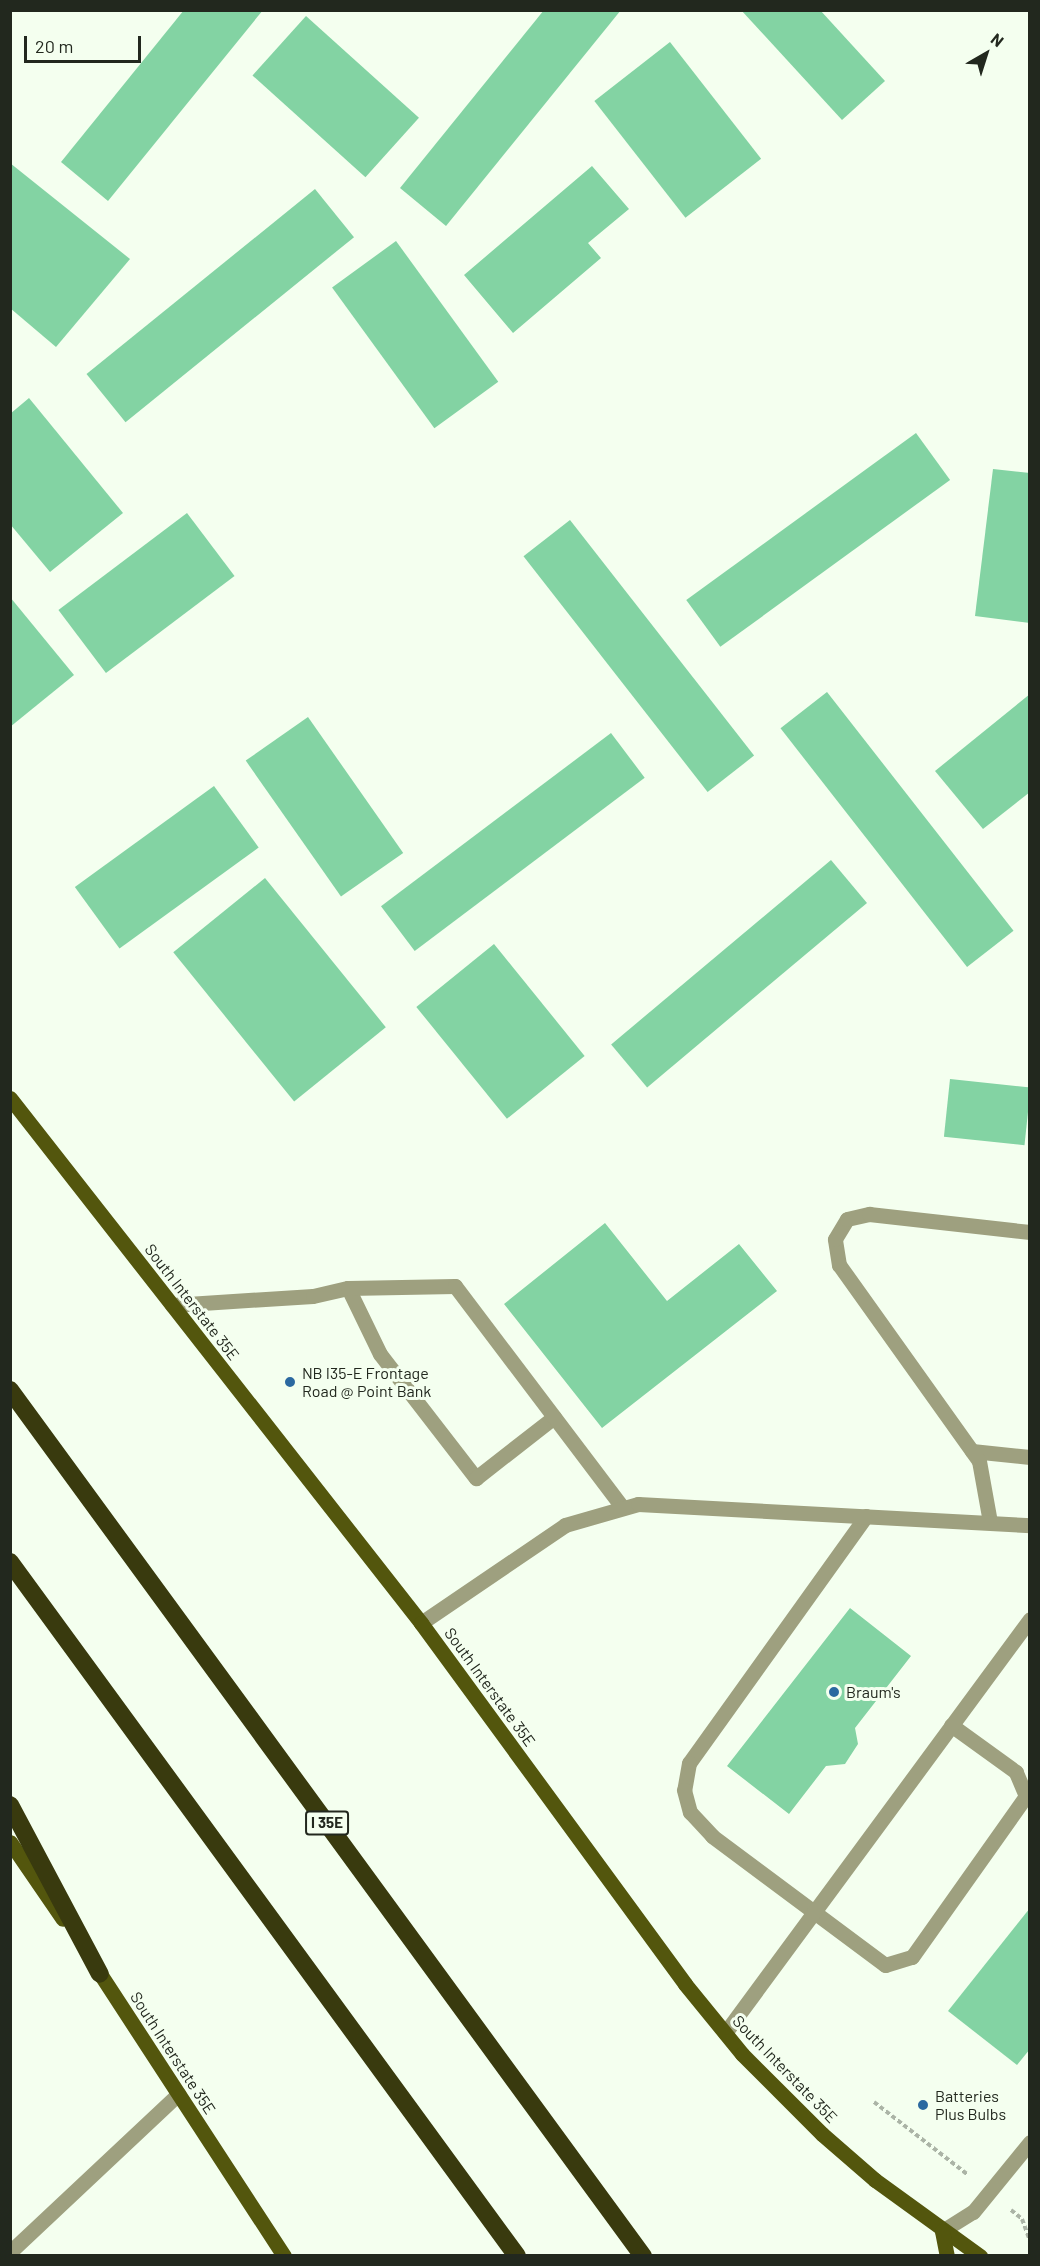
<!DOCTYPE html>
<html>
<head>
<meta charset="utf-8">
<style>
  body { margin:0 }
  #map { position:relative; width:1040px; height:2266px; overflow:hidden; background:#f4ffef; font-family:Barlow,sans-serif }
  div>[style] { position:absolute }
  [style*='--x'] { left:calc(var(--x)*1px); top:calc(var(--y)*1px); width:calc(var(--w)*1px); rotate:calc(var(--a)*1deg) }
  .building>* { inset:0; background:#83d3a3; transform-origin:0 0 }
  .path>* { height:4px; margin-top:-2px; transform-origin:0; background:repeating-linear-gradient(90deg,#abb4a6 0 4.5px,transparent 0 7.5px) }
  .minor>* { height:15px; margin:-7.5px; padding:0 7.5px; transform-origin:7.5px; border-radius:7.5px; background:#9ea07f }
  .major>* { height:15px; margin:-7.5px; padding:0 7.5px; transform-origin:7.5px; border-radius:7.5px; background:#53560d }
  .highway>* { height:18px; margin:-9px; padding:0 9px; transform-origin:9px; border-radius:9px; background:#393a0e }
  .dots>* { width:16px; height:16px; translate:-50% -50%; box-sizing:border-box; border:3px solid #f4ffef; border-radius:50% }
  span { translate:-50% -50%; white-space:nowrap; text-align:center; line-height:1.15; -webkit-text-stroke:6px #f4ffef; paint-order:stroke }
  .shield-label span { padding:2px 4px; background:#f4ffef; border:2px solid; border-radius:4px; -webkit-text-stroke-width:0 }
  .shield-label { font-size:15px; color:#22281e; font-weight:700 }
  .street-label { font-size:16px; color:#22281e }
  .poi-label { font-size:16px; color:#22281e }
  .left { translate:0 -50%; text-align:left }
  .frame { position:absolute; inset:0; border:12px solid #22281e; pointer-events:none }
  .north { position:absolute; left:956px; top:24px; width:60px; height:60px; -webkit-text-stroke:4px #f4ffef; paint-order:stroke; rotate:39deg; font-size:16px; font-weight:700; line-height:24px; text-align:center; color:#22281e }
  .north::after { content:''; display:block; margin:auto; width:21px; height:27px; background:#22281e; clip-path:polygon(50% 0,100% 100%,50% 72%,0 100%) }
  .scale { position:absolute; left:24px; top:36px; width:117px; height:27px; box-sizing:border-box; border:3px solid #22281e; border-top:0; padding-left:8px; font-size:18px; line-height:21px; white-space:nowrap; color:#22281e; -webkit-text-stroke:4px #f4ffef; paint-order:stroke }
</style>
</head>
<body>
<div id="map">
  <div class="building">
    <div style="clip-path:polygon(184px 10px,263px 10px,108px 201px,61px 162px)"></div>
    <div style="clip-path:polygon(544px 10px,621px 10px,446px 226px,400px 188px)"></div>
    <div style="clip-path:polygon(741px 10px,820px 10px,885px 81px,842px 120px)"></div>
    <div style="left:306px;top:16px;width:152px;height:80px;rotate:42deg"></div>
    <div style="left:670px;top:42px;width:148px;height:96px;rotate:52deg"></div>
    <div style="clip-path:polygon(10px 163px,130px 259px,56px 347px,10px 308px)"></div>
    <div style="clip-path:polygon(592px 166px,629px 209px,588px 243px,601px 258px,513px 333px,464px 275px)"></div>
    <div style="left:315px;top:189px;width:62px;height:294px;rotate:51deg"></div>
    <div style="left:396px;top:241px;width:174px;height:79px;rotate:54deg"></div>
    <div style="clip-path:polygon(29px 398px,123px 513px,50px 572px,10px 524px,10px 414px)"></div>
    <div style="left:916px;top:433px;width:58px;height:284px;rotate:54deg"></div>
    <div style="clip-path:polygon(993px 469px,1030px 473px,1030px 623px,975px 616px)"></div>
    <div style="left:187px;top:513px;width:79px;height:161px;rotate:53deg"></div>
    <div style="left:570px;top:520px;width:299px;height:59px;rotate:52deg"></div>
    <div style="clip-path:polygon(10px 597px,74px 675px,10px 727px)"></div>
    <div style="left:827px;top:692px;width:303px;height:59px;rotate:52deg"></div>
    <div style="clip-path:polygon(1030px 694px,1030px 792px,983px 829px,935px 771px)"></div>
    <div style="left:308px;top:717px;width:166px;height:76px;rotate:55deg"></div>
    <div style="left:611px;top:733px;width:56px;height:288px;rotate:53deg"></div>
    <div style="left:214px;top:786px;width:76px;height:172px;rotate:54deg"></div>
    <div style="left:831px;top:860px;width:56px;height:287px;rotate:50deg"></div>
    <div style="left:265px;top:878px;width:192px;height:118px;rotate:51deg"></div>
    <div style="left:494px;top:944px;width:144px;height:100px;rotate:51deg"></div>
    <div style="left:950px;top:1079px;width:81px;height:58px;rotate:6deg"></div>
    <div style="clip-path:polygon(605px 1223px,667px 1301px,739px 1244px,777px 1291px,602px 1428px,504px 1304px)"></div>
    <div style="clip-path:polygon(850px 1608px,911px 1656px,855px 1728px,858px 1744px,845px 1764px,826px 1766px,789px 1814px,727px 1766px)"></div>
    <div style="clip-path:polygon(1030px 1908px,1030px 2049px,1017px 2065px,948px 2011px)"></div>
  </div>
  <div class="path">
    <div style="--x:874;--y:2102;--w:119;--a:37.8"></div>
    <div style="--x:1011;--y:2210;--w:14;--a:39"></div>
    <div style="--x:1022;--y:2219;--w:23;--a:70"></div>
  </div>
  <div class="minor">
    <div style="--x:348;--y:1288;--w:73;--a:64.1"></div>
    <div style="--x:380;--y:1354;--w:157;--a:52.3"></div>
    <div style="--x:476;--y:1478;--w:99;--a:-38"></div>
    <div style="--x:172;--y:1305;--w:141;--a:-3.7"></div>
    <div style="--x:313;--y:1296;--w:36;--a:-13"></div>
    <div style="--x:348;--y:1288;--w:107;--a:-1.1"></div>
    <div style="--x:455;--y:1286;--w:278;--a:52.9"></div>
    <div style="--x:972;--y:1451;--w:58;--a:5.9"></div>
    <div style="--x:866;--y:1516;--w:304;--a:125.6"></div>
    <div style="--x:689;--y:1763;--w:27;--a:100"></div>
    <div style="--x:684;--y:1790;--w:23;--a:75"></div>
    <div style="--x:690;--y:1812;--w:33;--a:47"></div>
    <div style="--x:712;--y:1836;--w:216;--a:36.7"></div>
    <div style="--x:885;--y:1965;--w:28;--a:-17"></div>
    <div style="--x:912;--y:1957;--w:197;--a:-54.7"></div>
    <div style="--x:1026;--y:1796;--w:26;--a:-113"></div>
    <div style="--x:1016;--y:1772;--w:80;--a:-144.1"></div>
    <div style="--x:990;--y:1522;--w:62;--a:-100.2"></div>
    <div style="--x:979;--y:1461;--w:241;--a:-125.5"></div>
    <div style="--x:839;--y:1265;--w:26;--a:-99"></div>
    <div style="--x:835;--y:1239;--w:23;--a:-59"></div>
    <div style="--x:847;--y:1219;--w:23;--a:-13"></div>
    <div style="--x:869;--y:1214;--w:162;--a:6.4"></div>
    <div style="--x:421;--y:1623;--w:174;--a:-34.2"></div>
    <div style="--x:565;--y:1525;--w:76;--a:-16"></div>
    <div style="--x:638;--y:1504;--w:393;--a:3.1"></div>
    <div style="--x:725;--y:2033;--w:514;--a:-53.62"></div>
    <div style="--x:942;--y:2231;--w:36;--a:-32"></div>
    <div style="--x:973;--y:2212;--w:90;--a:-50.8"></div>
    <div style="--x:10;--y:2252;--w:231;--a:-43.2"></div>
  </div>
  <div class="major">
    <div style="--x:10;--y:1098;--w:667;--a:51.94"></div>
    <div style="--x:421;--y:1623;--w:447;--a:53.8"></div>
    <div style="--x:685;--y:1984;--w:90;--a:50.8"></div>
    <div style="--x:742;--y:2054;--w:113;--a:45"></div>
    <div style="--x:822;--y:2134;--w:70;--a:41"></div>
    <div style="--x:875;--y:2180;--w:130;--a:35.9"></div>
    <div style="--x:10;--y:1842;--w:93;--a:55.5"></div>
    <div style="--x:95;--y:1966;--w:346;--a:56.9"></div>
    <div style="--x:942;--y:2231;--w:25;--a:79"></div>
  </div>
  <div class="highway">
    <div style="--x:10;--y:1390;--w:1073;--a:53.84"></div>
    <div style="--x:10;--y:1562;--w:859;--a:53.85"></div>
    <div style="--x:10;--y:1805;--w:191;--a:62"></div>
  </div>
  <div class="dots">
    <div style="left:290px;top:1382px;background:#2b69a0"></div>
    <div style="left:834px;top:1692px;background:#2b69a0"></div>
    <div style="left:923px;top:2105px;background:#2b69a0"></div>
  </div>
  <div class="shield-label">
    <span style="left:327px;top:1823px">I 35E</span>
  </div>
  <div class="street-label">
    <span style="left:192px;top:1302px;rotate:52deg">South Interstate 35E</span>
    <span style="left:490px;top:1687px;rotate:54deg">South Interstate 35E</span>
    <span style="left:173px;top:2053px;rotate:57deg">South Interstate 35E</span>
    <span style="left:785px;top:2069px;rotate:46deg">South Interstate 35E</span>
  </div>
  <div class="poi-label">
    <span class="left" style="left:302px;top:1382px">NB I35-E Frontage<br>Road @ Point Bank</span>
    <span class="left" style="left:846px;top:1692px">Braum's</span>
    <span class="left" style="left:935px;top:2105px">Batteries<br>Plus Bulbs</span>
  </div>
  <div class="frame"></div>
  <div class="north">N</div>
  <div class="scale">20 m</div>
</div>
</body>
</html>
